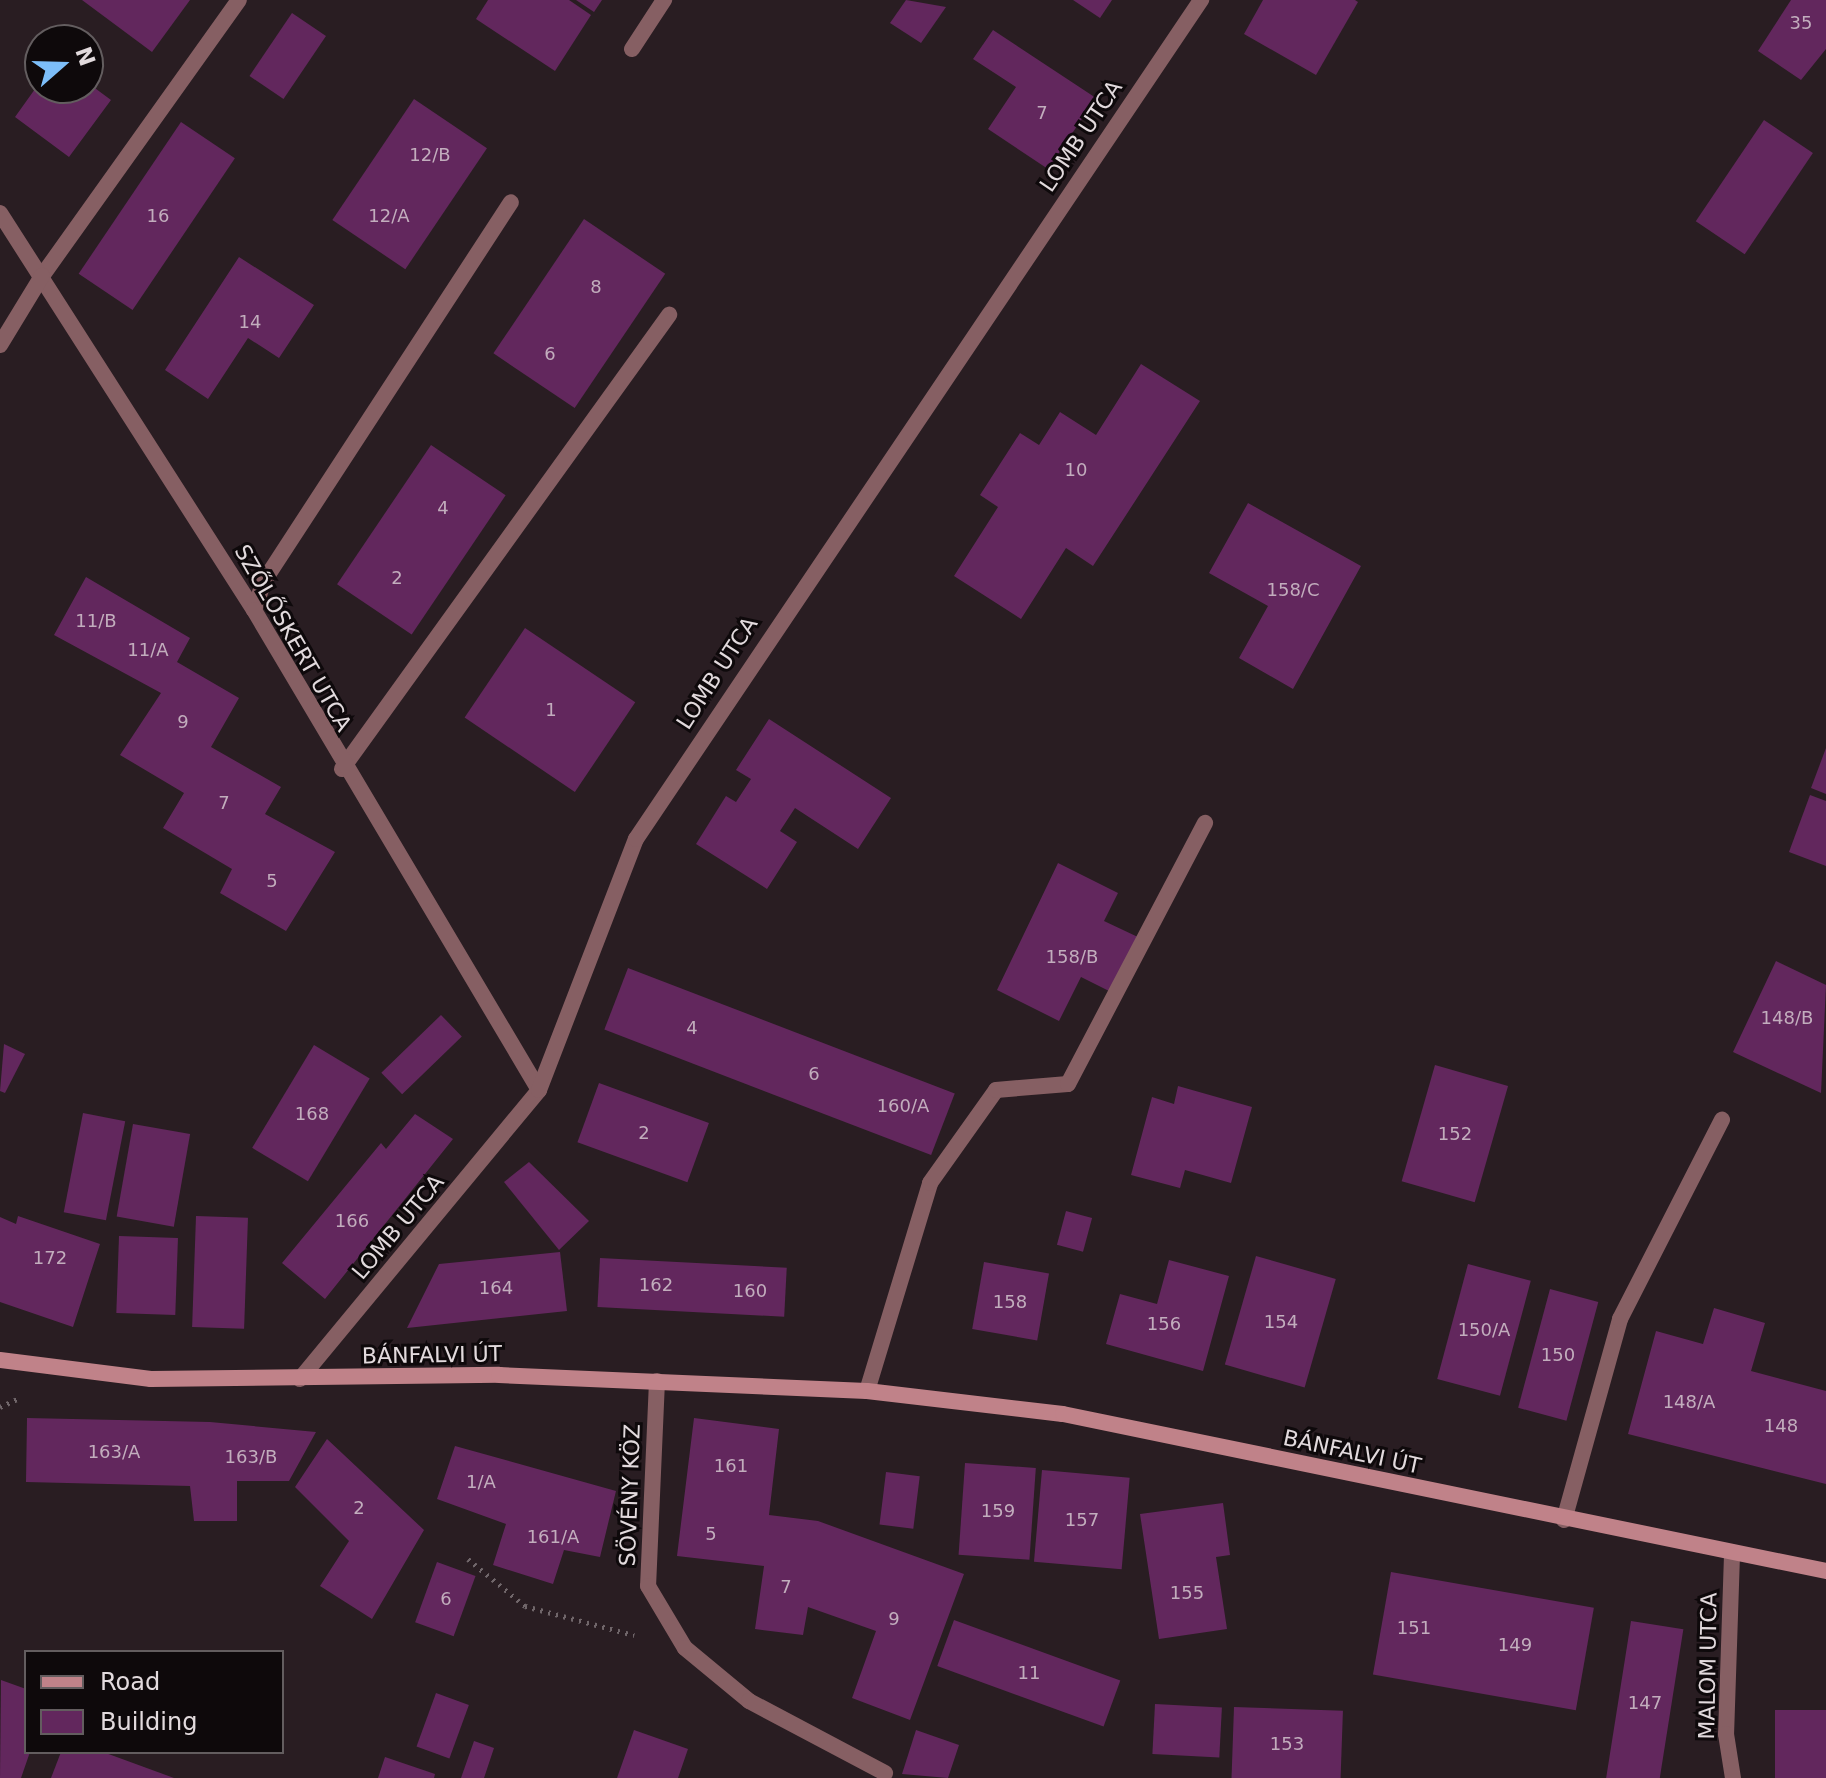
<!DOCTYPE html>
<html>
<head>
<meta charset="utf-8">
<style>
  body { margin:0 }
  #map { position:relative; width:1826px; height:1778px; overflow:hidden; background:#291d22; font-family:"DejaVu Sans",sans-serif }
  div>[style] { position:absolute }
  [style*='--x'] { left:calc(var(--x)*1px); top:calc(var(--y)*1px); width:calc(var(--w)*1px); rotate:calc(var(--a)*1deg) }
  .building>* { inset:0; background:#62275d; transform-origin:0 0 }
  .path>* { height:5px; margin-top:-2.5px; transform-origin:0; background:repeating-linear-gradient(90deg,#70666a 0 2px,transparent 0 8px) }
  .lane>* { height:16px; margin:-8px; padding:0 8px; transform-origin:8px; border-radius:8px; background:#865f63 }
  .street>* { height:16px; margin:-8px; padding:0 8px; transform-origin:8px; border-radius:8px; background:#865f63 }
  .secondary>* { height:16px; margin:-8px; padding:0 8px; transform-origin:8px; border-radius:8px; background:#c08289 }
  span { translate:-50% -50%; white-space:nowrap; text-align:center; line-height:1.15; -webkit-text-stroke:6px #0e090b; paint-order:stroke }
  .number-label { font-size:18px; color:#c2adbd }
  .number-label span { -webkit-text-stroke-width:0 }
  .street-label { font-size:22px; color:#e2dadd }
  .legend { position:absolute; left:24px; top:1650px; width:260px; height:104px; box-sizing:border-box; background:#0e090b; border:2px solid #635d5f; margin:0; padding:10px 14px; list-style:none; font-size:24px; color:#e2dadd }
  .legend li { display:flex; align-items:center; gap:16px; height:40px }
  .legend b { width:40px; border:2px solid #635d5f }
  .north { position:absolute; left:24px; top:24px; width:80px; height:80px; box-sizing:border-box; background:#0e090b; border:2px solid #635d5f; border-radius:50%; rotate:70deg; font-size:22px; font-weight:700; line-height:32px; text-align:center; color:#e2dadd }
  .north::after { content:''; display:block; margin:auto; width:28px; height:36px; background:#7dbef9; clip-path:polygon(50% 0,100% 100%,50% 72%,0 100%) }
</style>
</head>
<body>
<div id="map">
  <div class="building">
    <div style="clip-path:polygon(82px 0,190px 0,152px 52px)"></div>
    <div style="clip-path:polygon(488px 0,569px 0,591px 15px,555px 71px,476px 19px)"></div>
    <div style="clip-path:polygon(576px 0,602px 0,594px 12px)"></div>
    <div style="clip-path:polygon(906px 0,946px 7px,921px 43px,890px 23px)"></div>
    <div style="clip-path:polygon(1073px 0,1112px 0,1100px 18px)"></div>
    <div style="clip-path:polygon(1263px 0,1355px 0,1358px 2px,1316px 75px,1244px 34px)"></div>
    <div style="clip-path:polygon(1791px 0,1826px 0,1826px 49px,1801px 80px,1758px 51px)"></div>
    <div style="left:292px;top:13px;width:41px;height:76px;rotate:34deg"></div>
    <div style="clip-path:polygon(993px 30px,1096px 98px,1048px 169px,988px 129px,1016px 87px,973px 59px)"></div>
    <div style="clip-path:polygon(40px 82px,40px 88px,88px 83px,111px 100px,69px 157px,15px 117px)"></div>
    <div style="left:414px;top:99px;width:88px;height:146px;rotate:34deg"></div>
    <div style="left:1764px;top:120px;width:59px;height:122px;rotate:34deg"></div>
    <div style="left:181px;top:122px;width:65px;height:183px;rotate:34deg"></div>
    <div style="left:584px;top:219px;width:98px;height:162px;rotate:34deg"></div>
    <div style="clip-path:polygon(239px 257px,314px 305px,279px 358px,248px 338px,208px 399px,165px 370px)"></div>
    <div style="clip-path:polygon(1141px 364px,1200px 401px,1093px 566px,1066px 548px,1021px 619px,954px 576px,998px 507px,980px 495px,1020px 433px,1039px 445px,1060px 412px,1096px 435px)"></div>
    <div style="left:431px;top:445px;width:90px;height:168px;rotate:34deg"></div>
    <div style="clip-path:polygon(1248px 503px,1361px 566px,1293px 689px,1239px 658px,1268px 606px,1209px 573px)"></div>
    <div style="clip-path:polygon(86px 577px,190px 638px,177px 662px,239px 698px,211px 747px,281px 787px,265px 814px,335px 852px,286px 931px,220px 893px,232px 869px,163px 828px,184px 793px,120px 755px,161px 693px,54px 635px)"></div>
    <div style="left:525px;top:628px;width:133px;height:108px;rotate:34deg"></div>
    <div style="clip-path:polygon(769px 719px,891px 798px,858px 849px,795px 808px,780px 831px,797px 842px,767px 889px,696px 844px,726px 796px,736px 802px,751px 779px,736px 770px)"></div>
    <div style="clip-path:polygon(1826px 748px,1826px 794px,1811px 788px)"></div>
    <div style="clip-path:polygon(1810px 795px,1826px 801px,1826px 866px,1789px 852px)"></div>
    <div style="clip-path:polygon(1058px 863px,1118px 893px,1104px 921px,1140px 938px,1113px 993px,1081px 977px,1059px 1021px,997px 990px)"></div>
    <div style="clip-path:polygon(1776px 961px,1826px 985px,1821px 1093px,1733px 1052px)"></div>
    <div style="left:628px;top:968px;width:350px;height:66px;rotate:21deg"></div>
    <div style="left:441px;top:1015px;width:30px;height:83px;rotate:46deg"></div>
    <div style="clip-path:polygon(4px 1044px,25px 1054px,5px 1093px,0 1091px)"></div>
    <div style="left:314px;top:1045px;width:65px;height:120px;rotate:31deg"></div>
    <div style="left:1435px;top:1065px;width:76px;height:121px;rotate:16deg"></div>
    <div style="left:599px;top:1083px;width:117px;height:63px;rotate:20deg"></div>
    <div style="clip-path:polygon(1178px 1086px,1252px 1107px,1231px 1183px,1185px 1170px,1180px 1188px,1131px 1175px,1152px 1097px,1174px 1104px)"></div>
    <div style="left:83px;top:1113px;width:43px;height:101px;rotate:11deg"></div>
    <div style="clip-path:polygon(415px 1114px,453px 1139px,325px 1299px,282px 1263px,381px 1143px,386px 1149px)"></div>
    <div style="left:133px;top:1124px;width:58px;height:94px;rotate:10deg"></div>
    <div style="clip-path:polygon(529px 1162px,589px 1221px,559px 1250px,504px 1182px)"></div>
    <div style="left:1066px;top:1211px;width:27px;height:35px;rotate:15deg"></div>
    <div style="clip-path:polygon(18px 1216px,100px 1244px,73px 1327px,0 1302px,0 1217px,16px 1224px)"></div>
    <div style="left:196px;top:1216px;width:52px;height:111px;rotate:2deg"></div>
    <div style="left:119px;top:1236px;width:59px;height:77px;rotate:2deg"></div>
    <div style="clip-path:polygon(560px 1252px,567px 1311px,407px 1328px,439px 1264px)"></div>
    <div style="left:1256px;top:1256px;width:83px;height:113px;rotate:16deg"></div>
    <div style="left:600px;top:1258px;width:187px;height:49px;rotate:3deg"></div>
    <div style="clip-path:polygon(1169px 1260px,1229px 1276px,1203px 1371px,1106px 1344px,1120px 1294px,1157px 1304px)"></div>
    <div style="left:984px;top:1262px;width:66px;height:68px;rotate:10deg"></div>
    <div style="left:1468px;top:1264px;width:65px;height:119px;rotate:15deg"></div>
    <div style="left:1550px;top:1289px;width:50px;height:123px;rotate:15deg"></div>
    <div style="clip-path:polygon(1714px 1308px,1765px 1323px,1751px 1371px,1826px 1391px,1826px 1484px,1628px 1434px,1656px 1331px,1703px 1344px)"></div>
    <div style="clip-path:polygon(27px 1418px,210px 1422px,316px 1432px,289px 1481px,237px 1481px,237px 1521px,194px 1521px,190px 1486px,26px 1482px)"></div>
    <div style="clip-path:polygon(694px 1418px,779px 1429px,769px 1515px,818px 1521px,964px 1574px,910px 1720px,852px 1698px,876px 1631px,808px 1607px,803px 1635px,755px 1629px,764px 1566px,677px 1556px)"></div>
    <div style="clip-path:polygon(327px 1439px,424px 1530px,372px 1619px,320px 1586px,349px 1541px,295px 1487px)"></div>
    <div style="clip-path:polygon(455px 1446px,616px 1491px,600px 1557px,564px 1550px,553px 1584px,493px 1565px,506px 1524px,437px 1499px)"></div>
    <div style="left:965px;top:1463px;width:71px;height:92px;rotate:4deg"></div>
    <div style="left:1042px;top:1470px;width:88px;height:92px;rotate:5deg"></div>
    <div style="left:886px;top:1472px;width:34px;height:53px;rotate:7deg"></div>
    <div style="clip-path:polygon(1223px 1503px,1230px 1555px,1216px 1557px,1227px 1629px,1159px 1639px,1140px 1514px)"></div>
    <div style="left:437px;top:1562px;width:41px;height:64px;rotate:20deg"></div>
    <div style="left:1391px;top:1572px;width:206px;height:104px;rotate:10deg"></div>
    <div style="left:954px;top:1620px;width:177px;height:49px;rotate:20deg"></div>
    <div style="left:1631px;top:1621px;width:53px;height:159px;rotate:9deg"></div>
    <div style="clip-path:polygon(1px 1680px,26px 1689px,30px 1752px,21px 1778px,0 1778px)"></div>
    <div style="left:436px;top:1693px;width:35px;height:57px;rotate:20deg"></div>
    <div style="left:1155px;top:1704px;width:67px;height:50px;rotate:3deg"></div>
    <div style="left:1234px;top:1707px;width:109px;height:71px;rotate:2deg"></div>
    <div style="left:1826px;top:1710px;width:68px;height:51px;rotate:90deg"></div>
    <div style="clip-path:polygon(634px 1730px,688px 1749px,678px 1778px,617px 1778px)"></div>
    <div style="clip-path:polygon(916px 1730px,959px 1745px,948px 1778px,902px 1774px)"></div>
    <div style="clip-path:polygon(474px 1741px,494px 1748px,484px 1778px,461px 1778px)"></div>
    <div style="clip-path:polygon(61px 1752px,103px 1752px,174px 1778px,51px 1778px)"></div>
    <div style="clip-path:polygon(385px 1757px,435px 1774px,434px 1778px,378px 1778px)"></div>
  </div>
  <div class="path">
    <div style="--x:0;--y:1407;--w:19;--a:-25"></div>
    <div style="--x:468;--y:1559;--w:74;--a:39.5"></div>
    <div style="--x:525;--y:1606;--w:113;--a:14.9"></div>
  </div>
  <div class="lane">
    <div style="--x:632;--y:49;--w:59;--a:-56.9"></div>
    <div style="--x:42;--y:276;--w:339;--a:-54.5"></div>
    <div style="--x:254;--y:610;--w:31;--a:-71"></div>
    <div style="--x:264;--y:581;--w:452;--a:-56.9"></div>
    <div style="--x:342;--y:769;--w:560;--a:-54.24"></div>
    <div style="--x:867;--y:1391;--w:217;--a:-73.1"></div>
    <div style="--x:930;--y:1183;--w:114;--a:-54.6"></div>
    <div style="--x:996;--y:1090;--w:72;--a:-4.8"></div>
    <div style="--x:1068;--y:1084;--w:295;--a:-62.3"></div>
    <div style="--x:1564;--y:1520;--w:209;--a:-74.4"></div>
    <div style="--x:1620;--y:1319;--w:224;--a:-62.9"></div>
  </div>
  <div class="street">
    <div style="--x:0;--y:213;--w:471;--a:57.4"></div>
    <div style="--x:254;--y:610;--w:558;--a:59.3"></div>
    <div style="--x:0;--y:345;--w:81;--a:-58.7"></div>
    <div style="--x:300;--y:1379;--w:375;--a:-50.4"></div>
    <div style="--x:539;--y:1090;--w:269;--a:-68.9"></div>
    <div style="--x:636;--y:839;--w:1012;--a:-56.04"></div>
    <div style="--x:657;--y:1381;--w:205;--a:92.5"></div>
    <div style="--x:648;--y:1586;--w:72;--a:59.2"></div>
    <div style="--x:685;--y:1648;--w:83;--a:39.6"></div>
    <div style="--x:749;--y:1701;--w:154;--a:27.9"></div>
    <div style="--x:1732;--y:1555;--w:179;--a:91.9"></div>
    <div style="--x:1726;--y:1734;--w:45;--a:81"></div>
  </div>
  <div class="secondary">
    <div style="--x:0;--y:1360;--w:152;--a:7.2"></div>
    <div style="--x:151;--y:1379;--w:348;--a:-0.7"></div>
    <div style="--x:499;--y:1375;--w:368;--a:2.5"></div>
    <div style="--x:867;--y:1391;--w:197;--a:6.7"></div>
    <div style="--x:1063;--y:1414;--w:779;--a:11.63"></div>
  </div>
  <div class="number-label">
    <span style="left:1801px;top:23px">35</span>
    <span style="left:1042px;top:113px">7</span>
    <span style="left:430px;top:155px">12/B</span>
    <span style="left:158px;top:216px">16</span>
    <span style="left:389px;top:216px">12/A</span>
    <span style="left:596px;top:287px">8</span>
    <span style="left:250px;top:322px">14</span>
    <span style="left:550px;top:354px">6</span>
    <span style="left:1076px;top:470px">10</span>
    <span style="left:443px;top:508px">4</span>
    <span style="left:397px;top:578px">2</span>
    <span style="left:1293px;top:590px">158/C</span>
    <span style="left:96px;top:621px">11/B</span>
    <span style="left:148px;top:650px">11/A</span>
    <span style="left:551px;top:710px">1</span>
    <span style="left:183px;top:722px">9</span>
    <span style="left:224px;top:803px">7</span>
    <span style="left:272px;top:881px">5</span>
    <span style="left:1072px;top:957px">158/B</span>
    <span style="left:1787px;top:1018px">148/B</span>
    <span style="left:692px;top:1028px">4</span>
    <span style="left:814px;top:1074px">6</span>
    <span style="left:903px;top:1106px">160/A</span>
    <span style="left:312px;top:1114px">168</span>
    <span style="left:644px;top:1133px">2</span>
    <span style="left:1455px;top:1134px">152</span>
    <span style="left:352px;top:1221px">166</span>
    <span style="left:50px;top:1258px">172</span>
    <span style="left:656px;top:1285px">162</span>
    <span style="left:496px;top:1288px">164</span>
    <span style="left:750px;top:1291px">160</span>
    <span style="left:1010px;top:1302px">158</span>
    <span style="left:1281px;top:1322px">154</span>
    <span style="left:1164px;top:1324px">156</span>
    <span style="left:1484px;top:1330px">150/A</span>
    <span style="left:1558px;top:1355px">150</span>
    <span style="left:1689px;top:1402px">148/A</span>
    <span style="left:1781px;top:1426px">148</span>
    <span style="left:114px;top:1452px">163/A</span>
    <span style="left:251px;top:1457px">163/B</span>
    <span style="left:731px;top:1466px">161</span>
    <span style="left:481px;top:1482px">1/A</span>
    <span style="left:359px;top:1508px">2</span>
    <span style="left:998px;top:1511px">159</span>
    <span style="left:1082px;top:1520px">157</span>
    <span style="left:711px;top:1534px">5</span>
    <span style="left:553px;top:1537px">161/A</span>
    <span style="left:786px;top:1587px">7</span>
    <span style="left:1187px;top:1593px">155</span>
    <span style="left:446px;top:1599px">6</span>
    <span style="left:894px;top:1619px">9</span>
    <span style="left:1414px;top:1628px">151</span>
    <span style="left:1515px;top:1645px">149</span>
    <span style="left:1029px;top:1673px">11</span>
    <span style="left:1645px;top:1703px">147</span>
    <span style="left:1287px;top:1744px">153</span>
  </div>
  <div class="street-label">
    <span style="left:1081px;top:136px;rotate:-56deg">LOMB UTCA</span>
    <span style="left:293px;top:638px;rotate:60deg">SZŐLŐSKERT UTCA</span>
    <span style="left:717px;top:673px;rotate:-57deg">LOMB UTCA</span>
    <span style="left:398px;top:1227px;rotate:-50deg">LOMB UTCA</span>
    <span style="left:432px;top:1355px;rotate:-1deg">BÁNFALVI ÚT</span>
    <span style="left:1352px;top:1452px;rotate:12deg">BÁNFALVI ÚT</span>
    <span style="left:630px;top:1495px;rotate:-88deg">SÖVÉNY KÖZ</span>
    <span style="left:1708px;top:1666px;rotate:-89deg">MALOM UTCA</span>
  </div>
  <ul class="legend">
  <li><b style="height:10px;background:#c08289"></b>Road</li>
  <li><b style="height:22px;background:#62275d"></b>Building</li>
  </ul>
  <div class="north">N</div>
</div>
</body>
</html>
